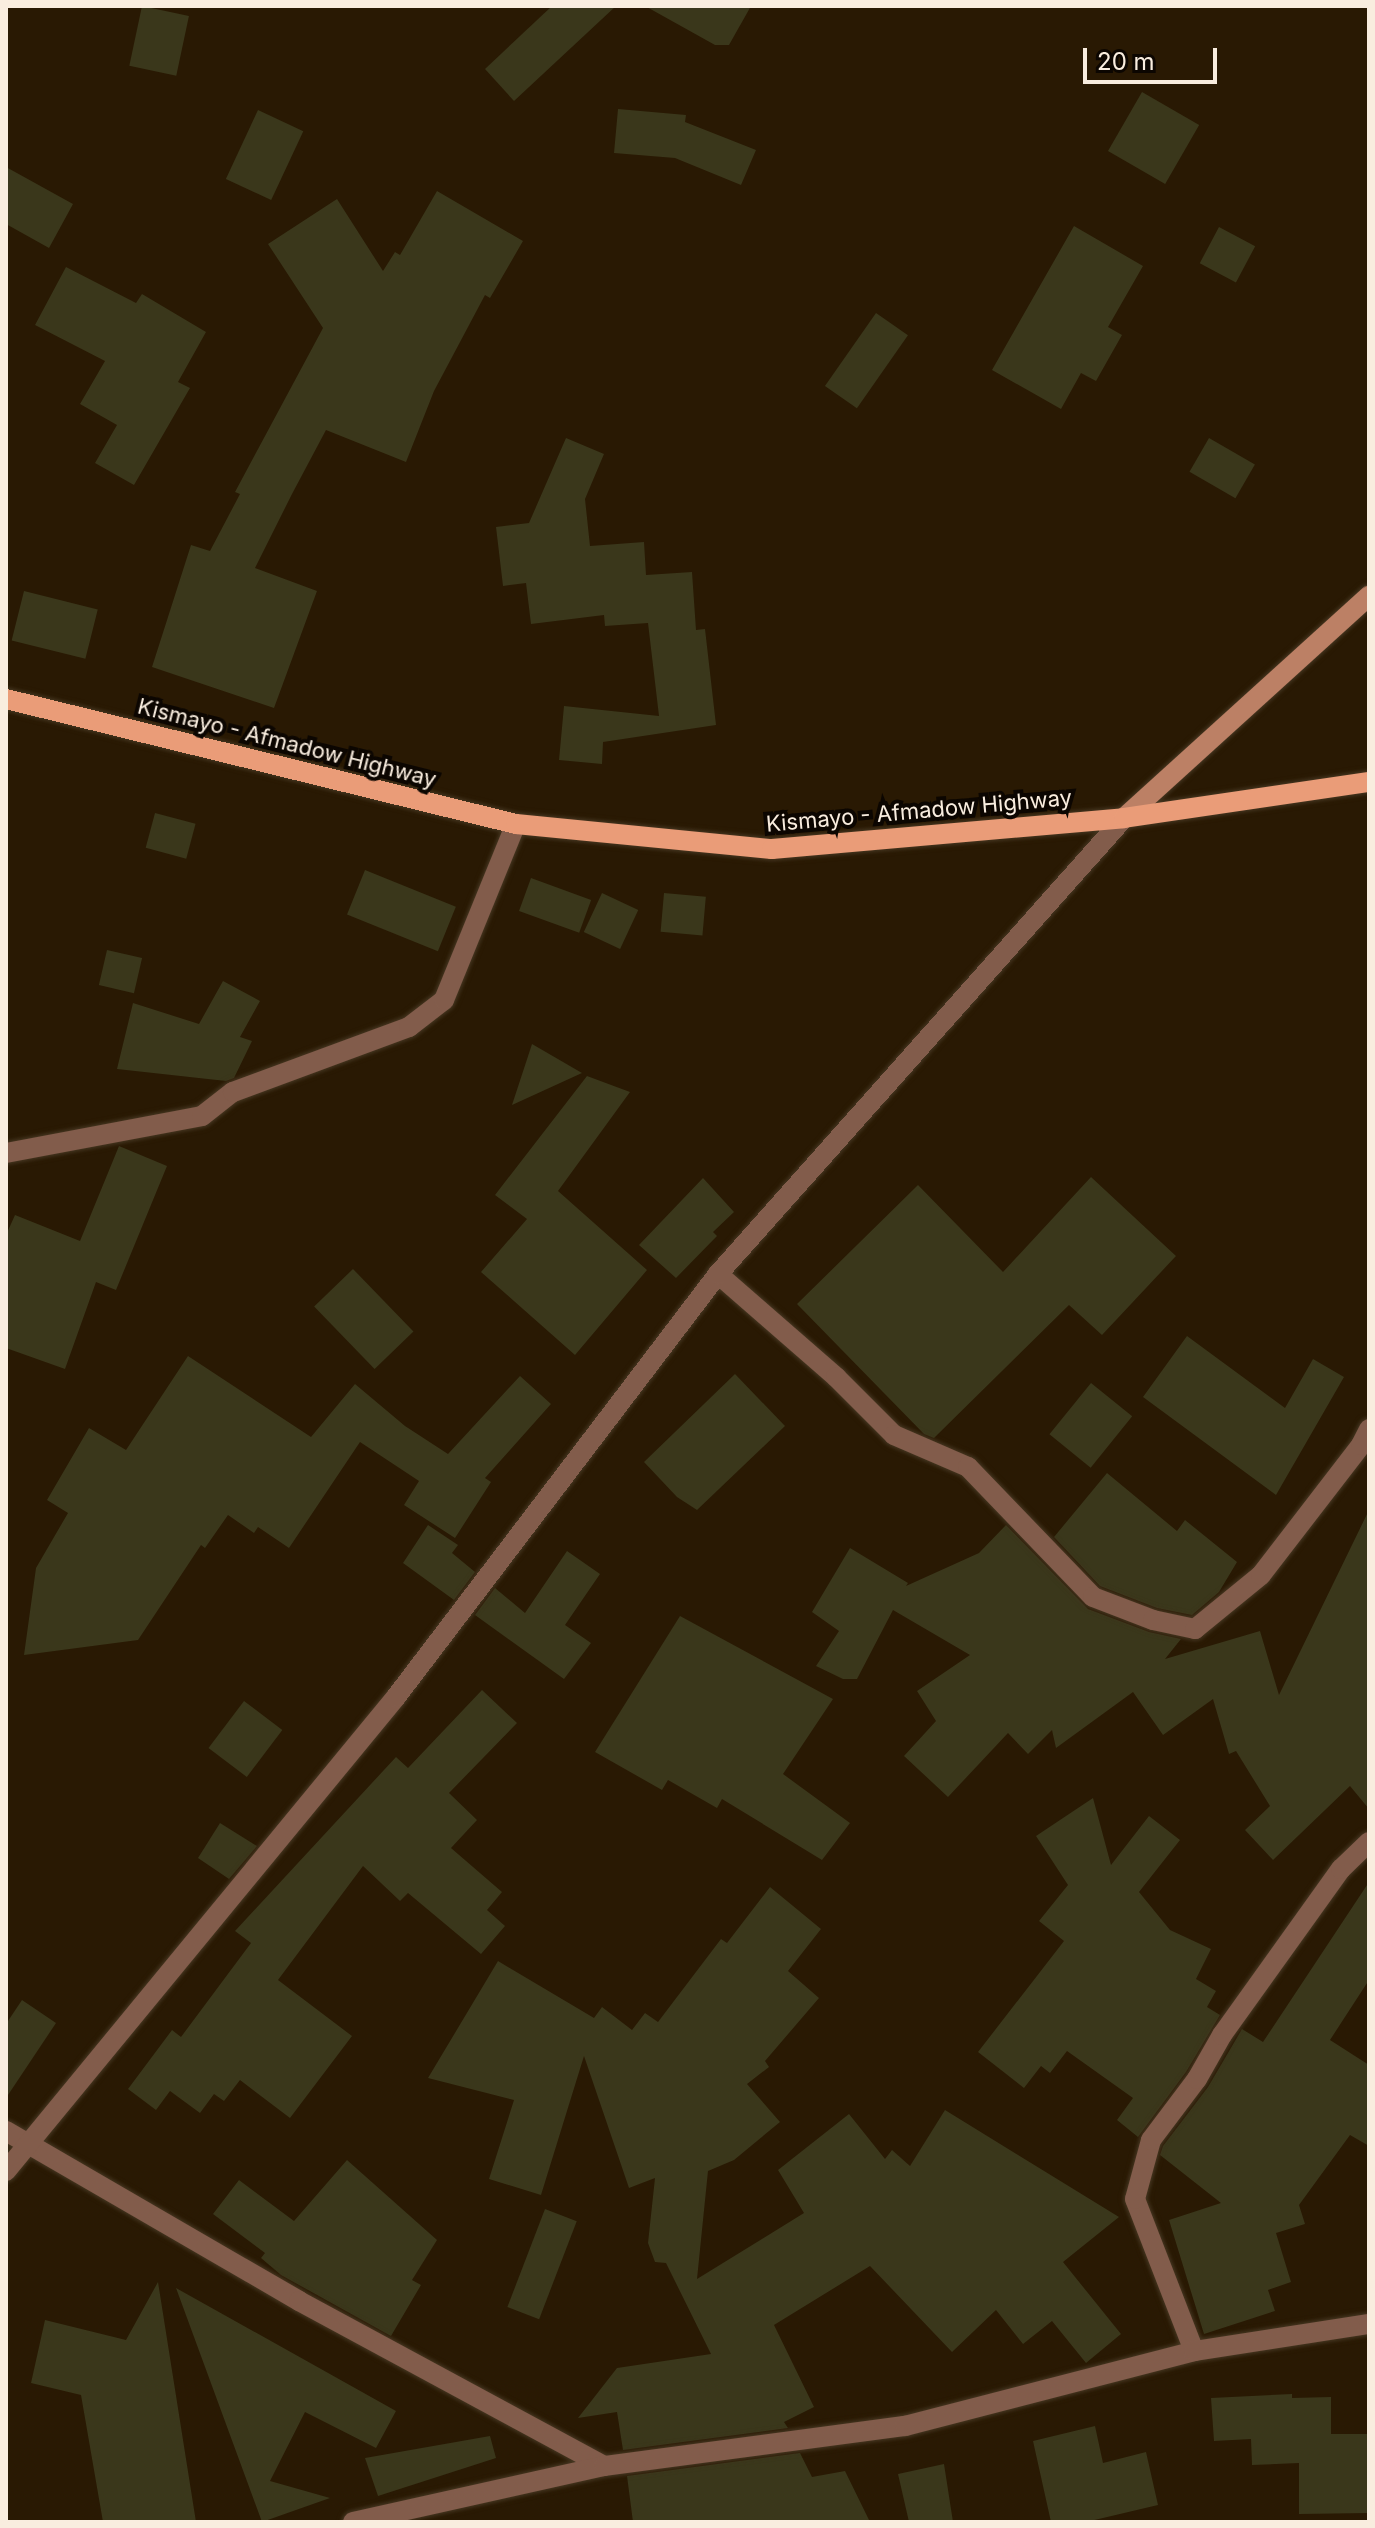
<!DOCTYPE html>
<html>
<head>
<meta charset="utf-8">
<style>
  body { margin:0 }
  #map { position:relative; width:1375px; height:2528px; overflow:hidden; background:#291903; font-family:Inter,sans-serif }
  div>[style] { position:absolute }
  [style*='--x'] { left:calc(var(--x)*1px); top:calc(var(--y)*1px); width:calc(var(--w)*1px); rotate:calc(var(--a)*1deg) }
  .building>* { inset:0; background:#3a371b; transform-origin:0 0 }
  .roads { filter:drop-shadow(0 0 2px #463722) drop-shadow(0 0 2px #463722) }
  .street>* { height:20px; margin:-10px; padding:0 10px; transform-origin:10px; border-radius:10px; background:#825c4b }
  .secondary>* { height:20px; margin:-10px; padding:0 10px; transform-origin:10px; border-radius:10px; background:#bc8065 }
  .primary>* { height:20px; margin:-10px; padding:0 10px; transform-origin:10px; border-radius:10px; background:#ea9c78 }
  span { translate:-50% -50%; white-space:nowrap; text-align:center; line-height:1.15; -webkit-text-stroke:8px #0c0601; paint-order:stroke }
  .street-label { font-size:22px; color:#f9eddf }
  .frame { position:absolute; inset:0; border:8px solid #f9eddf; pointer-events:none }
  .scale { position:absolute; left:1083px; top:48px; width:134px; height:36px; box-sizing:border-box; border:4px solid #f9eddf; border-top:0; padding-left:10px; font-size:24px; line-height:28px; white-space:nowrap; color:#f9eddf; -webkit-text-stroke:6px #0c0601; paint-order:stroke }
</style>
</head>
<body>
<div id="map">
  <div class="building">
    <div style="left:142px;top:6px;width:48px;height:61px;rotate:12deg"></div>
    <div style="clip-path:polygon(552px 6px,616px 6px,514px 101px,485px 69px)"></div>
    <div style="clip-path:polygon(645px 6px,751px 6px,729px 45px,715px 45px)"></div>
    <div style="left:1142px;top:92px;width:66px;height:68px;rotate:30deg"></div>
    <div style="clip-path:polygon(618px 109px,686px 115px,685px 122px,756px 150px,741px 185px,675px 158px,614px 153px)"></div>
    <div style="left:258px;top:110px;width:50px;height:76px;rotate:25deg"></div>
    <div style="clip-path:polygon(6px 167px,73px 204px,49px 248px,6px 224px)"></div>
    <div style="clip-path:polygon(437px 191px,523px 241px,490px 298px,485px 295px,434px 391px,406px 462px,326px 430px,292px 494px,255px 568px,317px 591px,274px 708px,152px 667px,191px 545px,210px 551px,240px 494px,235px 492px,323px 328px,268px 244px,337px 199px,383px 271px,395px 252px,400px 255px)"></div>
    <div style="clip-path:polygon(1074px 226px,1143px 266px,1108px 327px,1122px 335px,1096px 381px,1081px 373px,1061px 409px,992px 370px)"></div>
    <div style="left:1219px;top:227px;width:41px;height:41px;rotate:28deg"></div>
    <div style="clip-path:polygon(66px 267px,136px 303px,142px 294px,206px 332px,178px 382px,190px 388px,134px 485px,95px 463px,117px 425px,80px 404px,105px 361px,35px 325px)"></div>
    <div style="left:876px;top:313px;width:39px;height:89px;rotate:35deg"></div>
    <div style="clip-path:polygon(566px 438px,604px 454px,585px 499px,590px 546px,644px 542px,646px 575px,692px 572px,696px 630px,705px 629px,716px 725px,603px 742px,602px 764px,559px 760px,564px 706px,659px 716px,648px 623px,605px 626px,604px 615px,531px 624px,526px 583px,503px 586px,496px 527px,529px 523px)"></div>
    <div style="left:1209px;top:438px;width:53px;height:39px;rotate:30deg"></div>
    <div style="left:24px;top:591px;width:76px;height:51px;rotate:14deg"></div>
    <div style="left:155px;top:813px;width:42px;height:36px;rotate:15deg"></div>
    <div style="left:365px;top:870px;width:98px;height:48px;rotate:22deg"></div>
    <div style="left:531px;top:878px;width:64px;height:35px;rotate:20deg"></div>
    <div style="left:602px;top:893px;width:40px;height:43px;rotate:25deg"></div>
    <div style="left:664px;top:893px;width:42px;height:39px;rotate:5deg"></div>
    <div style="left:107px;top:950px;width:36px;height:36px;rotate:13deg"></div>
    <div style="clip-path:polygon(223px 981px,260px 1001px,240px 1037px,252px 1041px,234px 1078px,226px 1081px,117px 1069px,133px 1003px,199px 1024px)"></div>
    <div style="clip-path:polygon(532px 1044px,582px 1073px,512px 1105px)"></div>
    <div style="clip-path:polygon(587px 1076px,630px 1092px,558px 1191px,647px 1270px,575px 1355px,481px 1272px,527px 1219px,495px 1195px)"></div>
    <div style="clip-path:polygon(119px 1146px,167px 1166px,116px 1290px,96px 1282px,65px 1369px,6px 1348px,6px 1235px,15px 1215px,80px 1241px)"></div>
    <div style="clip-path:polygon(1091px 1177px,1176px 1256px,1102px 1335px,1069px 1305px,934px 1438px,924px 1434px,797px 1304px,918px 1185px,1003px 1272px)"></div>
    <div style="clip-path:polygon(703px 1178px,734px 1212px,713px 1232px,717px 1236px,676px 1278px,639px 1245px)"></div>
    <div style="left:353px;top:1269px;width:87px;height:54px;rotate:46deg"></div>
    <div style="clip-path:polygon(1187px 1336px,1285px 1408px,1313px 1359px,1344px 1377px,1276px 1495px,1143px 1397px)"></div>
    <div style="clip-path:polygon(188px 1356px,311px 1437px,355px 1384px,405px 1426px,448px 1454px,520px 1376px,551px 1404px,485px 1478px,491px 1482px,455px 1538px,404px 1505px,419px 1481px,360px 1442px,289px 1548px,258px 1527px,254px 1533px,228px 1515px,205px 1548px,201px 1545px,138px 1640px,24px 1655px,36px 1568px,68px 1513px,47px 1500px,89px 1428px,126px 1450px)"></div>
    <div style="clip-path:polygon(735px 1374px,785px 1426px,697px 1510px,677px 1497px,644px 1462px)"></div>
    <div style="left:1091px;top:1383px;width:53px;height:66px;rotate:39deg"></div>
    <div style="clip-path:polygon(1107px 1473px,1177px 1531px,1185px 1520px,1237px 1562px,1219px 1592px,1192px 1615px,1157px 1608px,1100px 1586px,1054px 1537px)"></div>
    <div style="clip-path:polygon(1369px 1510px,1369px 1809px,1350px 1786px,1273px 1860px,1245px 1830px,1270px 1806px,1236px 1751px,1229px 1754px,1213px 1699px,1163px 1735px,1133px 1692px,1056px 1748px,1052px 1730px,1028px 1754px,1008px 1733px,948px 1797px,904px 1756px,936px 1721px,917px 1691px,970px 1655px,893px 1610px,857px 1679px,843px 1679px,816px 1666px,839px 1631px,812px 1612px,850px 1548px,908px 1583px,906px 1586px,979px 1553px,1006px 1525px,1088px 1609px,1149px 1632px,1181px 1639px,1165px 1659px,1260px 1631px,1279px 1695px)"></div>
    <div style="clip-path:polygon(428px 1525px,458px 1545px,452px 1553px,475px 1572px,454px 1600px,403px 1563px)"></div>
    <div style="clip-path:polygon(567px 1551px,600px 1574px,565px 1625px,591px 1643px,564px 1679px,475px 1615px,495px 1588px,525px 1613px)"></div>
    <div style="clip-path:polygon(680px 1616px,833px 1699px,783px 1774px,850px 1823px,822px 1860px,722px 1799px,717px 1808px,668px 1780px,662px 1790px,595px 1752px)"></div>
    <div style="clip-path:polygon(482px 1690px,517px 1723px,449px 1793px,477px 1820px,451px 1848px,502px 1892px,487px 1910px,505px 1926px,481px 1954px,408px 1893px,400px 1901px,363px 1866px,278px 1980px,352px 2036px,290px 2118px,240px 2080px,224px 2101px,214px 2094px,200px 2113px,170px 2091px,156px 2110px,128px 2089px,172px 2030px,181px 2037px,251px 1943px,235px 1931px,396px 1757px,408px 1768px)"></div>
    <div style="left:244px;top:1701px;width:48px;height:59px;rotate:37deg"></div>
    <div style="clip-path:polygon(1093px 1798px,1111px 1865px,1149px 1816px,1180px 1840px,1139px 1892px,1170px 1930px,1211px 1949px,1196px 1979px,1216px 1991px,1207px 2007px,1220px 2015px,1186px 2072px,1138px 2137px,1117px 2120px,1133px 2098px,1067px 2051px,1050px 2073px,1041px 2066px,1024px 2088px,978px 2052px,1064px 1941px,1039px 1921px,1068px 1885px,1036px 1836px)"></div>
    <div style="clip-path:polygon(220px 1823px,257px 1846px,229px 1879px,198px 1858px)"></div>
    <div style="clip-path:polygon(1369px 1882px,1369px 1980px,1330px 2040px,1369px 2065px,1369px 2146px,1350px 2135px,1299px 2205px,1305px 2224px,1276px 2233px,1291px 2282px,1268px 2290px,1275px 2311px,1204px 2334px,1169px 2220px,1221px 2203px,1160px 2155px,1163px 2146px,1208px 2087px,1242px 2029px,1263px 2042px)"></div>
    <div style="clip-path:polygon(770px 1887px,821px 1929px,788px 1971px,819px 1998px,765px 2061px,769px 2067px,747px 2084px,780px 2122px,734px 2160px,708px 2171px,697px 2279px,804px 2213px,778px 2170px,849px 2114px,885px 2159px,892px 2150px,910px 2166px,945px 2110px,1119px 2217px,1063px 2262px,1121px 2334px,1086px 2363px,1052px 2321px,1023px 2344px,996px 2310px,952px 2352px,870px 2266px,774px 2325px,814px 2407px,784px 2422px,788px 2428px,623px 2450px,617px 2412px,578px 2418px,617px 2368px,711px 2354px,666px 2263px,655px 2262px,648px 2243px,655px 2178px,629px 2188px,584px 2056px,541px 2195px,489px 2179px,514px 2100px,428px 2078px,498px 1961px,594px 2018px,602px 2007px,632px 2030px,645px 2013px,658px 2022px,721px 1939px,727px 1943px)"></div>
    <div style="clip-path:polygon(22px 2000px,56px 2023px,6px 2098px,6px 2024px)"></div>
    <div style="clip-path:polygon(347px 2160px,437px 2240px,412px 2280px,421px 2285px,391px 2336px,281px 2275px,261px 2258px,265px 2253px,213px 2214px,239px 2180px,294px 2221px)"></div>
    <div style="left:545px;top:2209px;width:34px;height:105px;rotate:21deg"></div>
    <div style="clip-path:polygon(158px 2282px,196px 2522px,103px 2522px,81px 2395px,31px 2383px,45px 2320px,126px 2340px)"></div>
    <div style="clip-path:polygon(176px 2288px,396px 2411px,376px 2448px,305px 2412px,270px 2481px,330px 2498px,262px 2522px)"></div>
    <div style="clip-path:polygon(1292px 2394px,1292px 2398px,1331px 2397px,1331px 2434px,1369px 2434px,1369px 2513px,1299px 2514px,1299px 2463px,1252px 2465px,1251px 2439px,1214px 2441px,1211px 2398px)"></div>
    <div style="clip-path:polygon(1095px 2426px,1103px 2463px,1146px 2452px,1158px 2505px,1086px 2522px,1051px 2522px,1033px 2441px)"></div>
    <div style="clip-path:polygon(490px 2436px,496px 2458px,378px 2496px,365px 2458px)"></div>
    <div style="clip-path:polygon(800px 2453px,812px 2477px,845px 2471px,870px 2522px,633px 2522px,627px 2476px)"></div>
    <div style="clip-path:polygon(944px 2464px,953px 2522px,909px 2522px,898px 2474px)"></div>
  </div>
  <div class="roads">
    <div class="street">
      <div style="--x:6;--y:1153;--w:199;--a:-10.7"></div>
      <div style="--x:202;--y:1116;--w:39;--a:-38"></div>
      <div style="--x:233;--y:1092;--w:188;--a:-20.3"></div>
      <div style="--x:409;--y:1027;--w:44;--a:-37.6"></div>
      <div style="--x:444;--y:1000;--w:190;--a:-67.8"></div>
      <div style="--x:718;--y:1274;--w:157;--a:41.1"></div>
      <div style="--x:836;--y:1377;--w:82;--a:45"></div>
      <div style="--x:894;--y:1435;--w:81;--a:23.4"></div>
      <div style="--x:968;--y:1467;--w:180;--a:46.1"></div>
      <div style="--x:1093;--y:1597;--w:64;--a:21"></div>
      <div style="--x:1153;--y:1620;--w:43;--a:12.1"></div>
      <div style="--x:1195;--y:1629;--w:85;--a:-39.3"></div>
      <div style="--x:1261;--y:1575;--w:164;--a:-52.4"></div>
      <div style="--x:1361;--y:1445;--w:18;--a:-63"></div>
      <div style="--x:6;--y:2131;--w:339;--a:30.1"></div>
      <div style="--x:299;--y:2301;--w:347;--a:28.4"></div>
      <div style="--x:6;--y:2171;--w:614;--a:-50.55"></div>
      <div style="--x:396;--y:1697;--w:532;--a:-52.72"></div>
      <div style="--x:718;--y:1274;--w:611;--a:-48.32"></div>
      <div style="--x:1194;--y:2351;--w:163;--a:-111.2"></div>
      <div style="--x:1135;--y:2199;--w:61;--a:-74.8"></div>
      <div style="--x:1151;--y:2140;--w:76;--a:-53"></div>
      <div style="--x:1197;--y:2079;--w:51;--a:-60.4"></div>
      <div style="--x:1222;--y:2035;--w:204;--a:-54.4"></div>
      <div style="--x:1341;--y:1869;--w:39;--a:-44"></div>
      <div style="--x:353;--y:2522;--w:257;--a:-12.6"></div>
      <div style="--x:604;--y:2466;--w:304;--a:-7.6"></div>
      <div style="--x:905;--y:2426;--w:299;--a:-14.5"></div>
      <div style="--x:1194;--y:2351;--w:177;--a:-8.8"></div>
    </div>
    <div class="secondary">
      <div style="--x:1124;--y:818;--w:331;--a:-42.2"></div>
    </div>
    <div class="primary">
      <div style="--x:6;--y:699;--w:525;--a:13.77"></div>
      <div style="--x:516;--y:824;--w:257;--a:5.6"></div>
      <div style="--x:772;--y:849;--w:353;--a:-5"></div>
      <div style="--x:1124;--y:818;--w:248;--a:-8.4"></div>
    </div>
  </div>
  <div class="street-label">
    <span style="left:287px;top:743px;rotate:14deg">Kismayo - Afmadow Highway</span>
    <span style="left:919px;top:811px;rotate:-5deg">Kismayo - Afmadow Highway</span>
  </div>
  <div class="frame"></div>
  <div class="scale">20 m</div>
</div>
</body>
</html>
